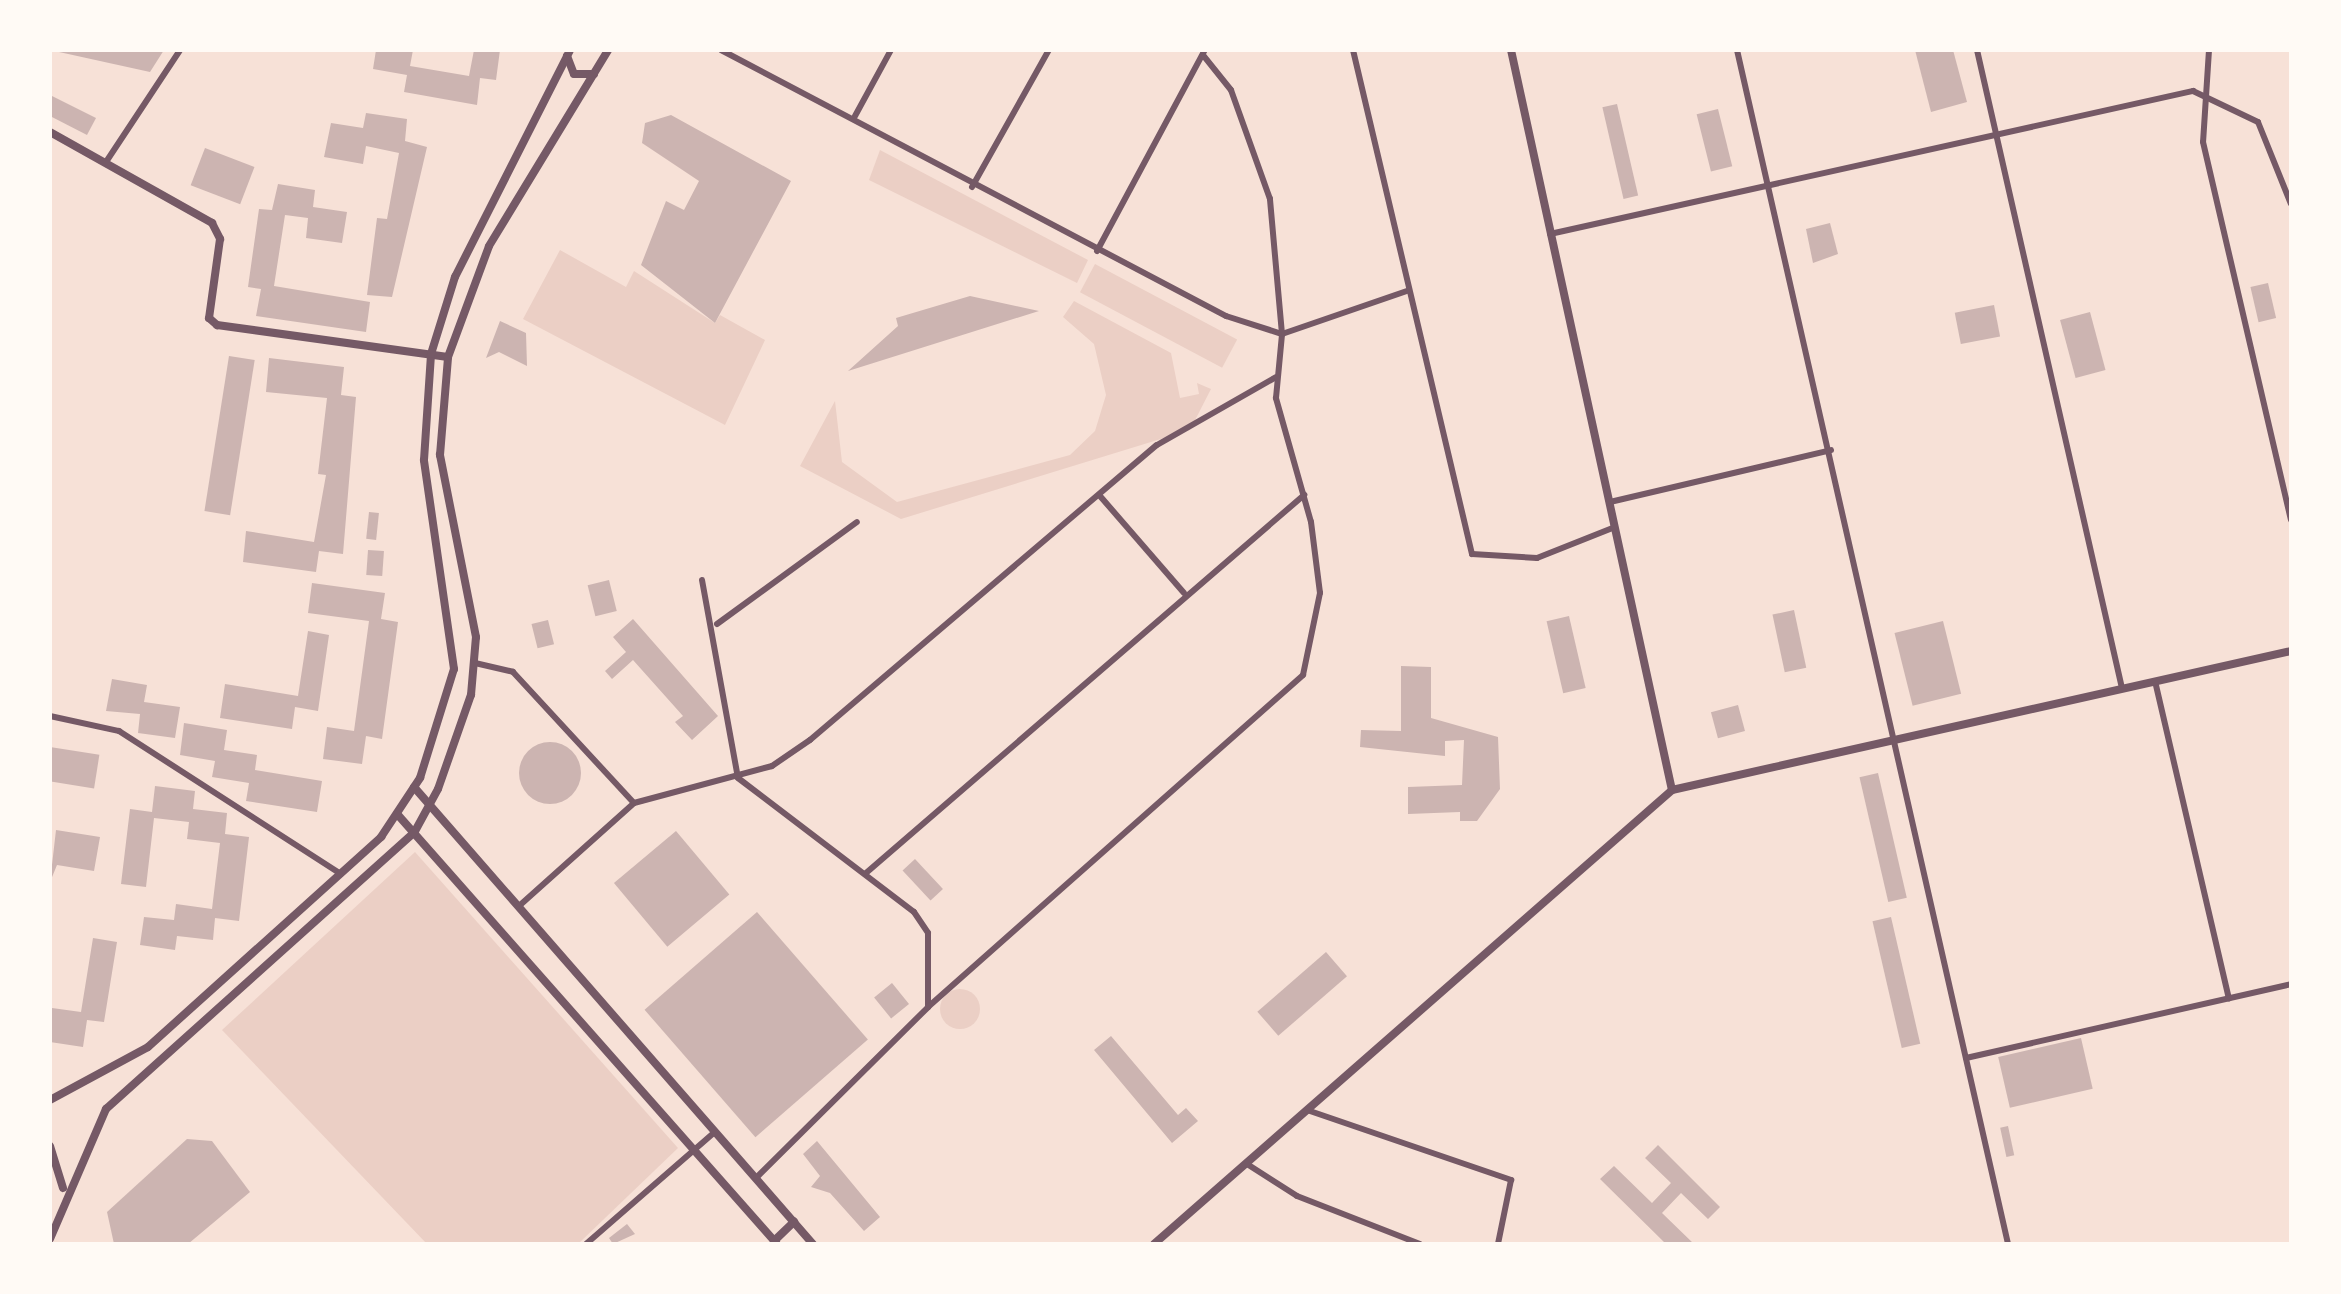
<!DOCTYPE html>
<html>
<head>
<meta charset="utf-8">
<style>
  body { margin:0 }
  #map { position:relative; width:2341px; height:1294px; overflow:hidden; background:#f7e1d7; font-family:"Nunito Sans",sans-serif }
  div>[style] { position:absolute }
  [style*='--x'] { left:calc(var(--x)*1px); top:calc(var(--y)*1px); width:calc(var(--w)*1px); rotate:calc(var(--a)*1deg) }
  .green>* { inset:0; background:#ebcfc5; transform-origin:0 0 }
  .round { border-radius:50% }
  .building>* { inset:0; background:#ccb4b1; transform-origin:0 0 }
  .minor>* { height:6px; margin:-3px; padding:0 3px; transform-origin:3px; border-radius:3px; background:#755966 }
  .tertiary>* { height:8px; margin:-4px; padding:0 4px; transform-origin:4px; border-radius:4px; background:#755966 }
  span { translate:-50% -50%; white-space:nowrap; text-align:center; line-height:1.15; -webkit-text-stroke:10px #fffaf5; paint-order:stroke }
  .frame { position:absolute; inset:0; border:52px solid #fffaf5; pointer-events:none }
</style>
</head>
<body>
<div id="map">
  <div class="green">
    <div style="clip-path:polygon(880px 150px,1088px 260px,1077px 283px,869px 180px)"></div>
    <div style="clip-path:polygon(560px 250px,626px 287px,634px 271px,715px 323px,720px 315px,765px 340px,725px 425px,523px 319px)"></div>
    <div style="left:1095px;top:264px;width:161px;height:32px;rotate:28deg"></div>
    <div style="clip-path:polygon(1074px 301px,1171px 353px,1180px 398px,1199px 394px,1197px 383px,1211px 389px,1190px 430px,901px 519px,800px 466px,835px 401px,842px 462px,897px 502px,1070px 455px,1095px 431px,1106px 395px,1094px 344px,1063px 317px)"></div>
    <div style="clip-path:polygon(415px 852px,678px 1148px,578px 1244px,427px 1244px,222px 1030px)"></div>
    <div class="round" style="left:940px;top:989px;width:40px;height:40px"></div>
  </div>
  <div class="building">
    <div style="clip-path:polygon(50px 50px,164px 50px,150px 72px)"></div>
    <div style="clip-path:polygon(376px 50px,413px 50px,410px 66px,469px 76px,474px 50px,500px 50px,496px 80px,480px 78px,477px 105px,404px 92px,407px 75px,373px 69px)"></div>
    <div style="clip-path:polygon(1915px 50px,1953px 50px,1967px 102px,1931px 112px)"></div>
    <div style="clip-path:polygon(50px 95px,96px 118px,87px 135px,50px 116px)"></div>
    <div style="left:1617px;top:104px;width:94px;height:15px;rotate:77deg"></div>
    <div style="left:1718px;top:109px;width:59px;height:22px;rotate:76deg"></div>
    <div style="clip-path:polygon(366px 113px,407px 119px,405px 141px,427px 147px,392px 297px,367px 295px,377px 218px,387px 219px,399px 153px,366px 146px,363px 164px,324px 157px,331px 123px,363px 128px)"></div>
    <div style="clip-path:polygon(671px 115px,791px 181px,715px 323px,641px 265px,666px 201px,684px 210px,699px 181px,642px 143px,645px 123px)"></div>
    <div style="left:205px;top:148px;width:53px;height:40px;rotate:21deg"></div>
    <div style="clip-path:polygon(278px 184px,315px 190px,313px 207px,347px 212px,342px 243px,306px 238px,308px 218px,285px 215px,274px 286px,370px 302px,366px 332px,256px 316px,261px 289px,248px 287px,259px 209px,272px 210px)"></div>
    <div style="clip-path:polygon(1830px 223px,1838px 254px,1813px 263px,1806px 229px)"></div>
    <div style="left:2268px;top:283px;width:36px;height:18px;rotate:77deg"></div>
    <div style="clip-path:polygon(970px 296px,1039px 311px,848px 371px,898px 326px,896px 318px)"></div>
    <div style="left:1994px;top:305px;width:32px;height:40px;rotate:79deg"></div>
    <div style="left:2090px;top:312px;width:60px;height:31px;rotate:75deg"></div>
    <div style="clip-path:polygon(500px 321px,526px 333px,527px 366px,499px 352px,486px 358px)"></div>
    <div style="left:229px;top:356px;width:26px;height:157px;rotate:9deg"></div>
    <div style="clip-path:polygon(269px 358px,344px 367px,341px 395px,356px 397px,343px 554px,319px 551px,316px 572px,243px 562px,246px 531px,314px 542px,326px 475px,318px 474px,327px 398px,266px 392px)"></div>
    <div style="left:369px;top:512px;width:10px;height:27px;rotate:6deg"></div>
    <div style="left:368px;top:550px;width:16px;height:25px;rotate:4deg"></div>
    <div style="left:609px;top:580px;width:32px;height:22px;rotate:76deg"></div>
    <div style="clip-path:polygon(312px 583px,385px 593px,381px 619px,398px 622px,382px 739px,366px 736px,362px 764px,323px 759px,327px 727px,354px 731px,369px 621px,308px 613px)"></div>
    <div style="left:1794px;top:610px;width:59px;height:22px;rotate:78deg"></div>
    <div style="left:1569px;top:616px;width:74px;height:23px;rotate:77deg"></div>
    <div style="clip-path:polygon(633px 619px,718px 716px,692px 740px,675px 722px,683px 716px,633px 660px,612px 679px,605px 671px,626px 652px,613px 637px)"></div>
    <div style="left:548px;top:620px;width:25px;height:17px;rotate:76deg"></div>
    <div style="left:1943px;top:621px;width:75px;height:50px;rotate:76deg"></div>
    <div style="clip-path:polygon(308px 631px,329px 635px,318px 711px,295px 707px,292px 729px,220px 718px,225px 684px,298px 696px)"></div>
    <div style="clip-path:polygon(1401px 666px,1431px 667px,1431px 718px,1498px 737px,1500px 789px,1477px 821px,1460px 821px,1460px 812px,1408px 814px,1408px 787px,1462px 785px,1464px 740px,1445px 741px,1445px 756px,1360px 747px,1361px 730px,1401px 731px)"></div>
    <div style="clip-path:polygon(112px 679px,147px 685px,144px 702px,180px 707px,175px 738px,138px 733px,140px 714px,106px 711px)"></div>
    <div style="left:1738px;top:705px;width:27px;height:28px;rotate:75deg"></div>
    <div style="clip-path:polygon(184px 723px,227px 730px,224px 750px,257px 755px,255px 770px,322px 781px,317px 812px,246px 801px,249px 783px,212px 777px,215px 761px,180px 755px)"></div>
    <div class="round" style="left:519px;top:742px;width:62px;height:62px"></div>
    <div style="left:50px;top:747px;width:50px;height:34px;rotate:9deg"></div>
    <div style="left:1878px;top:773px;width:128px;height:19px;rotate:77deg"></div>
    <div style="clip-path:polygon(155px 786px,195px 791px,193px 809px,227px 813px,225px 834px,249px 837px,239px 921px,215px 918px,213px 940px,177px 936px,175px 950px,140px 945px,144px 917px,174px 920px,176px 904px,212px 909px,220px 843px,187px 839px,189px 822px,154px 818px,146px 887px,121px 884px,130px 809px,152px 812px)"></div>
    <div style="clip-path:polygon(56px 830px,100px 837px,94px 871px,57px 865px,50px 882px)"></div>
    <div style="left:676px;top:831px;width:83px;height:81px;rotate:50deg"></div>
    <div style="left:915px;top:859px;width:41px;height:17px;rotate:47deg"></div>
    <div style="left:757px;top:912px;width:169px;height:149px;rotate:49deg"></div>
    <div style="left:1891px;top:917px;width:130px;height:19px;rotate:77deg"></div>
    <div style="clip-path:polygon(93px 938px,117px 942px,104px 1022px,87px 1020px,83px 1047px,50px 1042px,52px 1008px,81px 1012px)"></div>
    <div style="left:1326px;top:952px;width:32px;height:91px;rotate:49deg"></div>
    <div style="left:892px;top:983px;width:27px;height:23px;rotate:51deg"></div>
    <div style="clip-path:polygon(1111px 1036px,1178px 1115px,1186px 1108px,1198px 1121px,1172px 1143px,1094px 1050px)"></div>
    <div style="left:2081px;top:1038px;width:52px;height:85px;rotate:77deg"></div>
    <div style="left:2008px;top:1126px;width:30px;height:8px;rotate:78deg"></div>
    <div style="clip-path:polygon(187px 1139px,212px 1141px,250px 1192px,188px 1244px,114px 1244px,107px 1212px)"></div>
    <div style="clip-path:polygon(817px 1141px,880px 1217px,864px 1231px,830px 1193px,811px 1187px,820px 1176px,803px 1154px)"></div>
    <div style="clip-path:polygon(1658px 1145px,1720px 1207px,1708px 1219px,1681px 1193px,1662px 1213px,1694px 1244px,1666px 1244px,1600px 1179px,1614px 1166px,1652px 1203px,1671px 1183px,1645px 1158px)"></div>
    <div style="clip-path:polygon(627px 1224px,635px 1234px,613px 1244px,609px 1238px)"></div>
  </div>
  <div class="minor">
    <div style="--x:721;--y:50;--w:571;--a:27.78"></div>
    <div style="--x:1226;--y:316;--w:59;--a:17.8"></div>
    <div style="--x:1282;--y:334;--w:132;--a:-19"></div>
    <div style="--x:1353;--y:50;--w:518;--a:76.72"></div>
    <div style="--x:1472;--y:554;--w:65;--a:3.5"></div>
    <div style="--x:1537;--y:558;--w:84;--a:-21.7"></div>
    <div style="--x:1737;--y:50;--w:1224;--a:77.21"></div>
    <div style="--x:1977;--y:50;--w:654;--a:77.2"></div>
    <div style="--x:2209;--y:50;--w:92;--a:93.7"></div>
    <div style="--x:2203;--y:142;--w:388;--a:76.9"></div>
    <div style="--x:855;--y:116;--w:75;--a:-61.4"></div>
    <div style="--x:106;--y:162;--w:134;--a:-56.5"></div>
    <div style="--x:972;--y:187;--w:157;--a:-60.7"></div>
    <div style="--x:1550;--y:234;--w:659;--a:-12.54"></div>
    <div style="--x:2193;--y:91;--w:72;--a:25.5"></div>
    <div style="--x:2258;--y:122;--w:88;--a:68.1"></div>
    <div style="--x:1097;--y:251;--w:228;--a:-61.8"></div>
    <div style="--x:1100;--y:496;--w:128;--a:49.1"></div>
    <div style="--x:1610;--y:502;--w:227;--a:-13.2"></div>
    <div style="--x:702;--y:580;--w:201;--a:79.7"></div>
    <div style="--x:738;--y:778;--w:221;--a:37.3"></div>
    <div style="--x:914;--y:912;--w:25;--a:56"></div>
    <div style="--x:928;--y:933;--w:74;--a:90"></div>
    <div style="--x:717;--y:624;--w:173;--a:-36.1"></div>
    <div style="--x:475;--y:663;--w:39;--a:13"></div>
    <div style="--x:513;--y:672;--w:178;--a:47.3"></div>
    <div style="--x:2155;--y:681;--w:326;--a:76.9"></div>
    <div style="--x:50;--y:716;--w:71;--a:12.3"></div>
    <div style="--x:119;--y:731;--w:264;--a:32.8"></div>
    <div style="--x:866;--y:873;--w:579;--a:-40.79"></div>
    <div style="--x:519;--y:906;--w:154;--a:-41.8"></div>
    <div style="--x:634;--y:803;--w:143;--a:-15"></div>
    <div style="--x:772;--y:766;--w:46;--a:-34.4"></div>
    <div style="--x:810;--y:740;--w:455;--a:-40.4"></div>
    <div style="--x:1157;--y:445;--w:137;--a:-29.7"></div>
    <div style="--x:1966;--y:1058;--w:333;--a:-12.8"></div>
    <div style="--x:1307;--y:1110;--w:216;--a:18.9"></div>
    <div style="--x:1511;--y:1180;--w:65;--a:101.5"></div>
    <div style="--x:1247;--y:1164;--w:59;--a:32.6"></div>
    <div style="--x:1297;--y:1196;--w:132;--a:21.3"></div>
    <div style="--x:756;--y:1178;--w:243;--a:-44.8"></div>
    <div style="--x:928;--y:1007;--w:501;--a:-41.52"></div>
    <div style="--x:1303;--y:675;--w:84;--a:-78.3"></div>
    <div style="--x:1320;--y:593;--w:72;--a:-97.2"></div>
    <div style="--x:1311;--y:522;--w:129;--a:-105.8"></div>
    <div style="--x:1276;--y:398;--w:64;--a:-84.6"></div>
    <div style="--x:1282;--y:334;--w:136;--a:-95.1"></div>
    <div style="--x:1270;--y:199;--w:116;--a:-109.7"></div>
    <div style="--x:1231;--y:90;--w:45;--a:-128.7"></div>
    <div style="--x:586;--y:1244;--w:171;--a:-41"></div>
  </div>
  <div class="tertiary">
    <div style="--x:1511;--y:50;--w:757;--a:77.73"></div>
    <div style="--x:567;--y:56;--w:19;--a:69"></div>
    <div style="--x:574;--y:74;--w:20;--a:0"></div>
    <div style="--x:50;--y:132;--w:186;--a:29.3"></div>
    <div style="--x:212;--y:223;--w:18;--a:63"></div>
    <div style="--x:220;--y:239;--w:80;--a:97.9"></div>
    <div style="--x:209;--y:318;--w:11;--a:41"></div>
    <div style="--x:217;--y:325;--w:233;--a:7.9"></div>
    <div style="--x:414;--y:787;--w:607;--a:48.88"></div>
    <div style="--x:398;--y:815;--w:572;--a:48.54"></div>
    <div style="--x:50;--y:1100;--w:111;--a:-28.4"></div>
    <div style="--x:148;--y:1047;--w:314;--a:-42"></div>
    <div style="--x:381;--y:837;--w:71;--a:-56.5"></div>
    <div style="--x:420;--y:778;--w:114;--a:-72.7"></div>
    <div style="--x:454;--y:669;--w:211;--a:-98.2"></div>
    <div style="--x:424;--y:460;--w:106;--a:-86.2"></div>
    <div style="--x:431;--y:354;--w:81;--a:-72.7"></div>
    <div style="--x:455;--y:277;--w:254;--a:-63.1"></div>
    <div style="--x:50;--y:1146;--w:44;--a:72.8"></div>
    <div style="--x:50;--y:1239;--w:142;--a:-66.7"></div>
    <div style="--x:106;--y:1109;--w:414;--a:-41.9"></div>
    <div style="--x:414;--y:833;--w:50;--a:-61.4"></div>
    <div style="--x:438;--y:789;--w:100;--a:-70.7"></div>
    <div style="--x:471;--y:695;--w:58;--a:-85.1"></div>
    <div style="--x:476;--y:637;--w:186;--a:-101.2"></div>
    <div style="--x:440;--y:455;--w:98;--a:-85.3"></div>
    <div style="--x:448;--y:357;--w:118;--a:-69.7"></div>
    <div style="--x:489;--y:246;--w:229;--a:-58.7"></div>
    <div style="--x:774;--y:1241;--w:28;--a:-44"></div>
    <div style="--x:1154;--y:1244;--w:689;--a:-41.23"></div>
    <div style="--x:1672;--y:790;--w:634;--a:-12.66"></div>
  </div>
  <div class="frame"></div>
</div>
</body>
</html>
